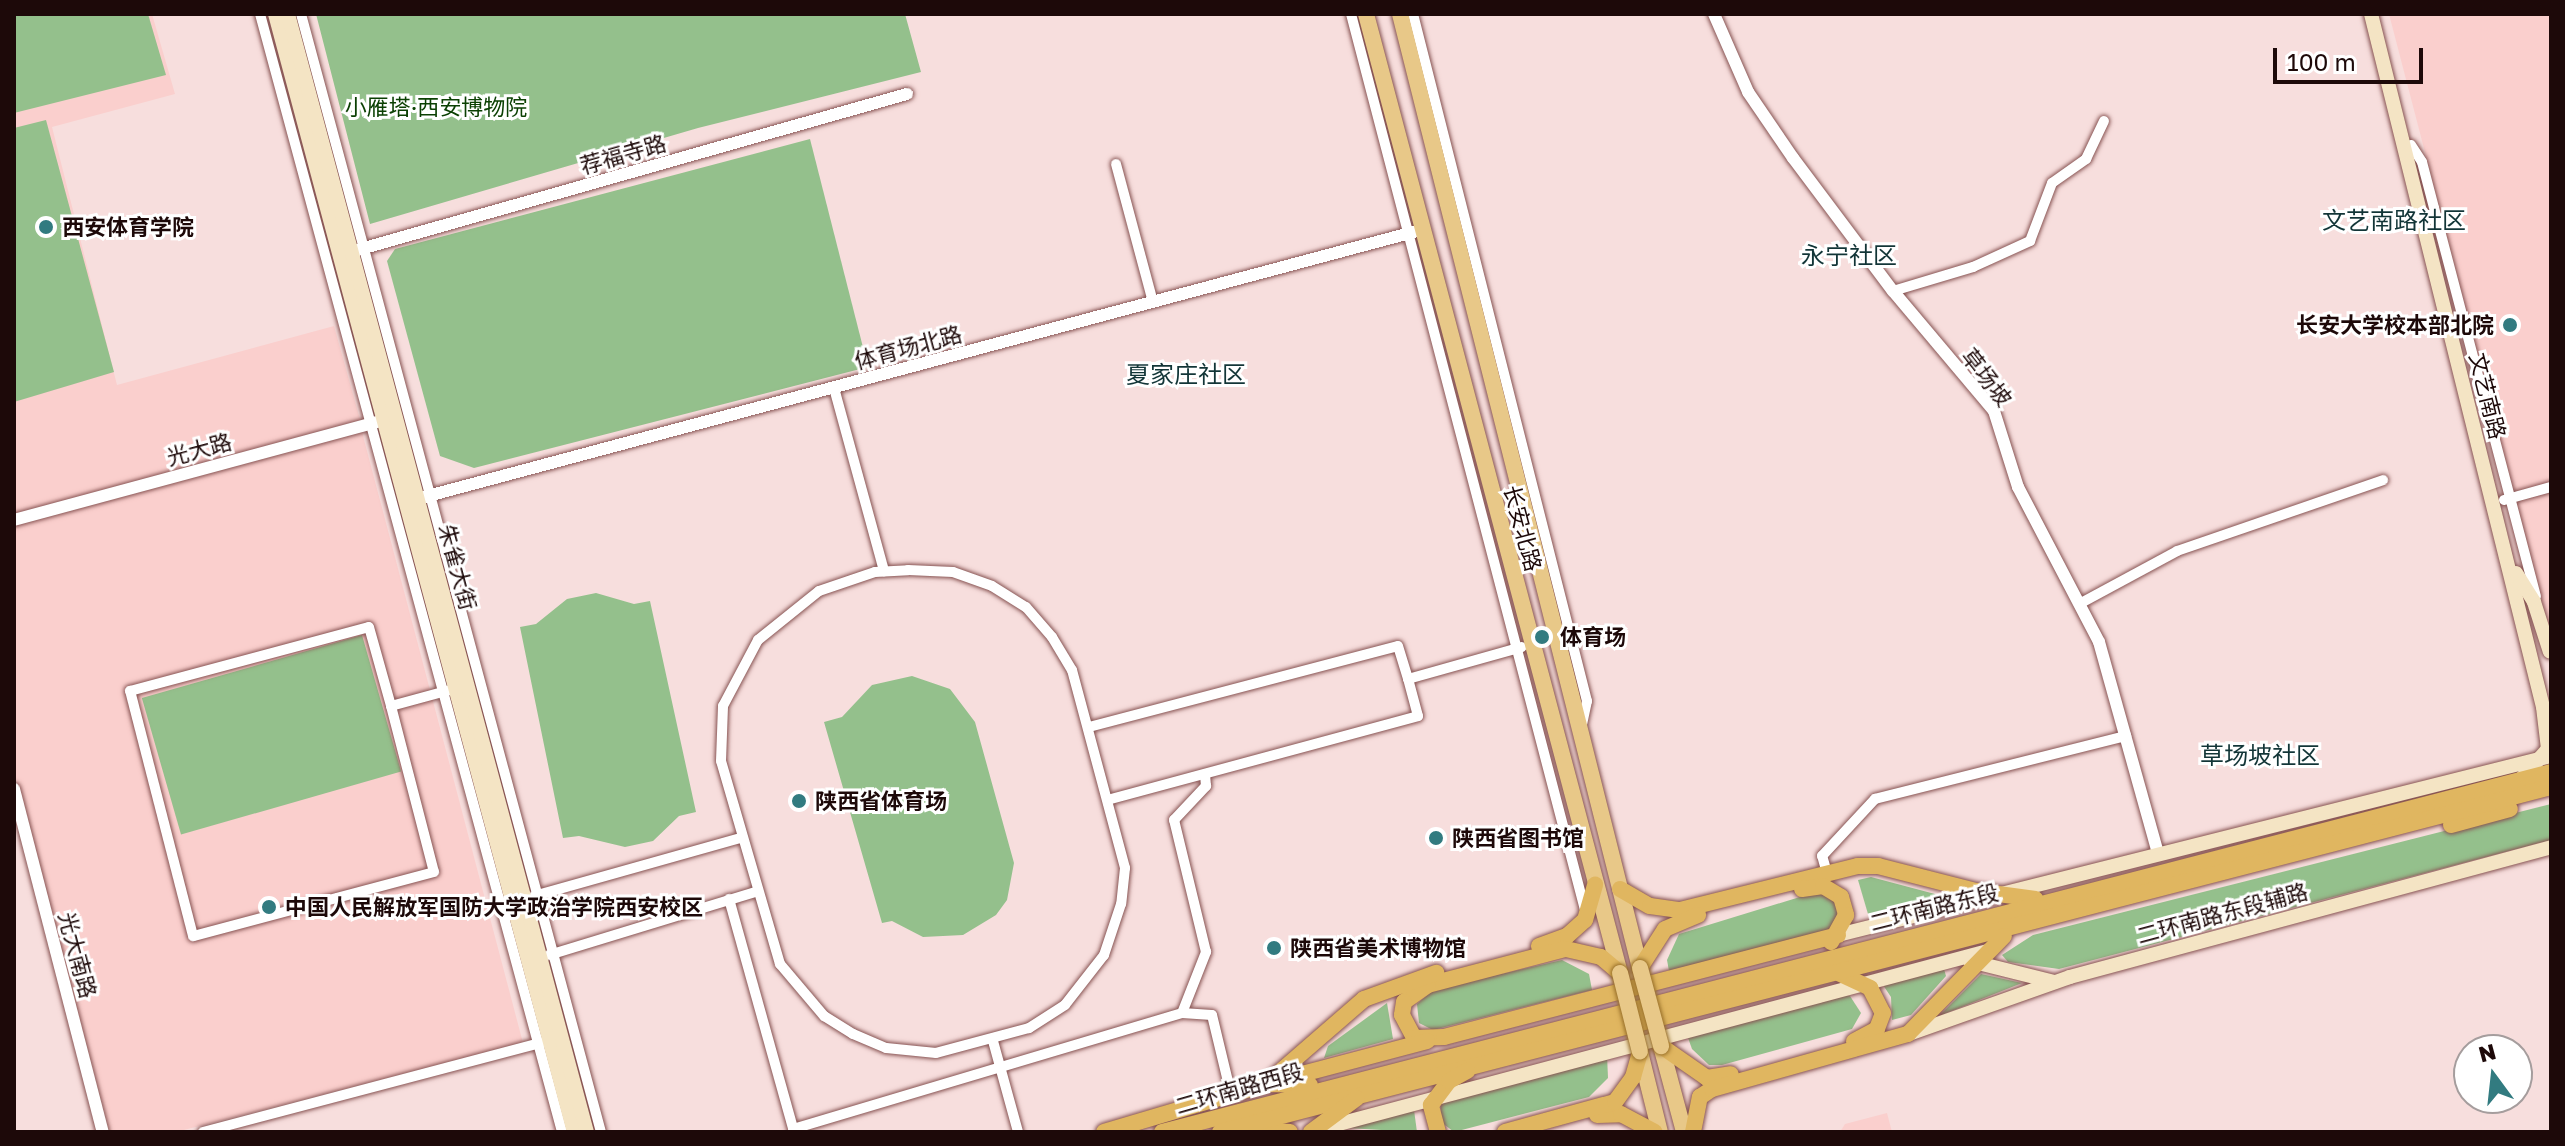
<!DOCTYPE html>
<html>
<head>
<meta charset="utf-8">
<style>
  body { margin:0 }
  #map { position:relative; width:2565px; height:1146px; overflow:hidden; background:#f7dedd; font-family:"Golos Text","Noto Sans SC",sans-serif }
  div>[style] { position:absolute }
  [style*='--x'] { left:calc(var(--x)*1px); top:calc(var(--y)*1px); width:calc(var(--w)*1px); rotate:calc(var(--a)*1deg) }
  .built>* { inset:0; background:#facfcd }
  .green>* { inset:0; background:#94c08c; transform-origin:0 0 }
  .roads { filter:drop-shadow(0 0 2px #875352) drop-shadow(0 0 2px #875352) }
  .minor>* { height:10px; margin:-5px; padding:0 5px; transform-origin:5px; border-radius:5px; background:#fff }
  .tertiary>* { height:12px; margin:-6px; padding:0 6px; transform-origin:6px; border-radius:6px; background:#fff }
  .secondary>* { height:14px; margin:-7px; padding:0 7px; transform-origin:7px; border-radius:7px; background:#f4e4c4 }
  .primary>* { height:16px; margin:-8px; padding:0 8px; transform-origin:8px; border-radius:8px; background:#e8c888 }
  .trunk>* { height:16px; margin:-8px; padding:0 8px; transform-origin:8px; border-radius:8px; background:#e0b660 }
  .bridges { filter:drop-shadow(0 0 2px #976e28) drop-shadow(0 0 2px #976e28) }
  .primary-bridge>* { height:16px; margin:-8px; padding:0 8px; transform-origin:8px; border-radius:8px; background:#e8c888 }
  .dots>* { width:22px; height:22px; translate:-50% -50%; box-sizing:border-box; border:4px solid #fff; border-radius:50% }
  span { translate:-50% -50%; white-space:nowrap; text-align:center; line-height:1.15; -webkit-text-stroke:6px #fff; paint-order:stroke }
  .park-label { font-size:22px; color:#0b4003 }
  .street-label { font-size:22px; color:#1d0909 }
  .poi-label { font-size:22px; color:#1d0909; font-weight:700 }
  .left { translate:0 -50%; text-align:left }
  .right { translate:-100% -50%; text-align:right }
  .neighbourhood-label { font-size:24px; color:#123537 }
  .frame { position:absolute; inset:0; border:16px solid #1d0909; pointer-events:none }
  .north { position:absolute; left:2453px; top:1034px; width:80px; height:80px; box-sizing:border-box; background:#fff; border:2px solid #a59d9d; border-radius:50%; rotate:345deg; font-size:22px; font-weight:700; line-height:32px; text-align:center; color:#1d0909 }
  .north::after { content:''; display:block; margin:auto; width:28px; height:36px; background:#327b80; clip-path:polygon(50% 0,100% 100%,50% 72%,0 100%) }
  .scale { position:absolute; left:2273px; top:48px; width:150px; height:36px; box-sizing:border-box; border:4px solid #1d0909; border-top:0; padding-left:10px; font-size:24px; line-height:28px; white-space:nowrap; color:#1d0909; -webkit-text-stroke:6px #fff; paint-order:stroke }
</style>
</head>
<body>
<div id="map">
  <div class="built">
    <div style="clip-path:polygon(14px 14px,152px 14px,175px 94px,52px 127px,117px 385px,334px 326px,361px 423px,14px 515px)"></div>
    <div style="clip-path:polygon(2389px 14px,2551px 14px,2551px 636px)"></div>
    <div style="clip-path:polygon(362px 432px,523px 1043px,176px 1132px,110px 1132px,14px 771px,14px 526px)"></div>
    <div style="clip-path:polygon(1887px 1113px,1892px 1132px,1840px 1132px,1845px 1124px)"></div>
  </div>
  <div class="green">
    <div style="clip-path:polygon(14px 14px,148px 14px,166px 75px,14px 113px)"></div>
    <div style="clip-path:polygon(316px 14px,905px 14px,921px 72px,698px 128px,370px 224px)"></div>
    <div style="clip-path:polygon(46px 120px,114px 372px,14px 402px,14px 128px)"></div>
    <div style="clip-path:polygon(810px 139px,868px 367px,474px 468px,440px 456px,387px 261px,395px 249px)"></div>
    <div style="clip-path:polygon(596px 593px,634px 604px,650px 601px,696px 812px,679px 816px,653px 841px,625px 847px,579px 836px,563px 838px,520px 627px,536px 624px,567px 599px)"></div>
    <div style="left:362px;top:635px;width:142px;height:229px;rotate:74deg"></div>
    <div style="clip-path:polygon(912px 676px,950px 689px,975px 722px,1014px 863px,1007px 900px,996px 915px,963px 935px,923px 937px,892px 921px,882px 923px,824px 722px,842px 717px,872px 685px)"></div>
    <div style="clip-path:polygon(2551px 804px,2551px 840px,2059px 969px,2008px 962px,2002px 955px,2033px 935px)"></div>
    <div style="clip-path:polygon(1871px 877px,1935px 894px,1937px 898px,1868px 914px,1858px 880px)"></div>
    <div style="clip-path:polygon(1816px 892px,1832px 897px,1841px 914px,1835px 928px,1669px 971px,1667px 960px,1679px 934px)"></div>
    <div style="clip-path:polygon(1562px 960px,1589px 974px,1592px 990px,1433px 1030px,1419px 1023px,1417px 1004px,1433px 990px)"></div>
    <div style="clip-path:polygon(1944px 969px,1946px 976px,1911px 1015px,1892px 1020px,1891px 997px,1883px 985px)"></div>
    <div style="clip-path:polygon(1981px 974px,2022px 983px,1939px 1016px)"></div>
    <div style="clip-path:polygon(1838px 994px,1850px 996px,1861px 1013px,1852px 1029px,1722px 1065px,1709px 1065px,1692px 1049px,1687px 1035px)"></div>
    <div style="clip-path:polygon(1387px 1003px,1393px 1039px,1324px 1058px,1328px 1046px)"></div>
    <div style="clip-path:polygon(1607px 1055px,1608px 1078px,1589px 1097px,1454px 1132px,1441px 1122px,1441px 1103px)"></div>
    <div style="clip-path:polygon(1414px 1110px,1417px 1132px,1346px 1128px)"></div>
  </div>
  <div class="roads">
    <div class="minor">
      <div style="--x:260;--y:14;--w:1158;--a:74.88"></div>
      <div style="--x:301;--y:14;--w:1158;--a:74.98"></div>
      <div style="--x:1351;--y:14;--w:926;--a:75.36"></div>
      <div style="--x:1413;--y:14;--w:709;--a:75.79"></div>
      <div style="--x:1587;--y:701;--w:24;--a:102"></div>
      <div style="--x:2411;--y:145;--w:20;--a:57"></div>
      <div style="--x:2422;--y:162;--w:449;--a:75.3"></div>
      <div style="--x:1116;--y:164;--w:143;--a:75"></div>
      <div style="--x:1893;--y:291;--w:84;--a:-16.7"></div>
      <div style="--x:1973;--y:267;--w:63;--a:-24.5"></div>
      <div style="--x:2030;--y:241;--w:62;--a:-69.2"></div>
      <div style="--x:2052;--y:183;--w:42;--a:-35.2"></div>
      <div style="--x:2086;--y:159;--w:42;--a:-64.7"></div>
      <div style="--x:834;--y:388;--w:190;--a:74.7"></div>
      <div style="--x:2504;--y:500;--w:49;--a:-15.5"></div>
      <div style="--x:908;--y:570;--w:45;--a:2.5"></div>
      <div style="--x:953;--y:572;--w:41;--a:19.7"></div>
      <div style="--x:992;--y:586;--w:40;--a:32"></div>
      <div style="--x:1026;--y:607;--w:40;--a:49"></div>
      <div style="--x:1052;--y:637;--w:39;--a:59"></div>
      <div style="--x:1072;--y:670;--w:205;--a:75"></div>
      <div style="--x:1125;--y:868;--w:36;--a:96"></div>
      <div style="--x:1121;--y:904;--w:54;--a:108.4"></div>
      <div style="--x:1104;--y:955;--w:63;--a:128"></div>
      <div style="--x:1065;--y:1005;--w:43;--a:147.4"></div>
      <div style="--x:1029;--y:1028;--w:96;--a:165"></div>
      <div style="--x:936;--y:1053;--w:50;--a:-174.3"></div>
      <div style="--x:886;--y:1048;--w:36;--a:-157"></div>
      <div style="--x:853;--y:1034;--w:34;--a:-148"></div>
      <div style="--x:824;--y:1016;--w:68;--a:-130.2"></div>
      <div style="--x:780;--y:964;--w:211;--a:-106.2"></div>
      <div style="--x:721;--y:761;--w:55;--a:-87.9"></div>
      <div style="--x:723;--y:706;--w:75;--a:-62.1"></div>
      <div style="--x:758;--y:640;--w:78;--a:-38.8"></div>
      <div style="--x:819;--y:591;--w:59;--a:-18.7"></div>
      <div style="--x:875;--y:572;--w:33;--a:-3"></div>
      <div style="--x:2081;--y:603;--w:109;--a:-28.4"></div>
      <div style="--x:2177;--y:551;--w:218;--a:-19"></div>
      <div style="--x:391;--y:706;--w:171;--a:75.5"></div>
      <div style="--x:434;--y:872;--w:249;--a:165.1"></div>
      <div style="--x:193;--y:936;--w:253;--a:-104.4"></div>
      <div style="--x:130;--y:691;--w:247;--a:-15"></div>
      <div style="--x:369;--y:627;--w:82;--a:74.4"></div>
      <div style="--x:391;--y:706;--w:61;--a:-15.2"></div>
      <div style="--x:1089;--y:727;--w:319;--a:-14.7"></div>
      <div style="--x:1398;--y:646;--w:34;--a:73"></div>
      <div style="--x:1408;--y:679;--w:118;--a:-15.7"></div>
      <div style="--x:1111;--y:799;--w:318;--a:-15.1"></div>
      <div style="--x:1418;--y:716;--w:38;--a:-105"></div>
      <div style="--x:1827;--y:873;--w:18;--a:-106"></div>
      <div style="--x:1822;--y:856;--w:78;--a:-47.1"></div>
      <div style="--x:1875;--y:799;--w:259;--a:-14.1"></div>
      <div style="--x:534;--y:896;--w:214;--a:-15.7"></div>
      <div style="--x:729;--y:899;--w:242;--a:74.4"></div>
      <div style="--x:549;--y:955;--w:215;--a:-17"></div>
      <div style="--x:1182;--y:1013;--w:30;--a:4"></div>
      <div style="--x:1212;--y:1015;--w:81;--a:76.5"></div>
      <div style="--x:993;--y:1041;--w:94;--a:74.6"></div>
      <div style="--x:793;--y:1129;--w:406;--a:-16.6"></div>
      <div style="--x:1182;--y:1013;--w:66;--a:-68.5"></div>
      <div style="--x:1206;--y:952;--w:136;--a:-103.6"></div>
      <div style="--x:1174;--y:820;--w:47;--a:-46.7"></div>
      <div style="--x:1206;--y:786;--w:11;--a:-95"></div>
      <div style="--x:203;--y:1132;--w:350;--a:-14.8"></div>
    </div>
    <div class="tertiary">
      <div style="--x:1714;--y:14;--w:85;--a:66.4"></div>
      <div style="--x:1748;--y:92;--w:80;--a:55.7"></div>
      <div style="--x:1793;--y:158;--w:166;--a:53.1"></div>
      <div style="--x:1893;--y:291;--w:157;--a:49.9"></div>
      <div style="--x:1994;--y:411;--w:80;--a:72.5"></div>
      <div style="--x:2018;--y:487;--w:175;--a:62.4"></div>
      <div style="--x:2099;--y:642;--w:220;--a:74.4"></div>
      <div style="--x:350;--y:252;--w:579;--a:-15.84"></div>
      <div style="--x:409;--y:501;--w:1048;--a:-14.99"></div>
      <div style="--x:14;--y:520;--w:391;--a:-15.1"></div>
      <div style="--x:14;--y:789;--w:354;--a:75.5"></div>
    </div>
    <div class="secondary">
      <div style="--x:275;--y:14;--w:1157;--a:75.03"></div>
      <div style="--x:288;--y:14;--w:1157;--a:75.03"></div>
      <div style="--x:2371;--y:14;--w:714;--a:76.06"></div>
      <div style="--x:2543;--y:707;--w:42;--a:83.2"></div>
      <div style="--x:2548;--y:749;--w:40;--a:132"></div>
      <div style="--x:2516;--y:573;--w:34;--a:58"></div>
      <div style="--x:2534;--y:602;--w:52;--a:72.3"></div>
      <div style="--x:1838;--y:935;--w:731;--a:-14.09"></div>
      <div style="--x:1970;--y:961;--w:87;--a:14"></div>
      <div style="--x:1909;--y:1034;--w:171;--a:-19.5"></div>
      <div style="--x:2070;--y:977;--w:498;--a:-15.1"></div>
      <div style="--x:1320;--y:1129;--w:691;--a:-14.92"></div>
    </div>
    <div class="primary">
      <div style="--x:1366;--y:14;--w:992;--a:75.17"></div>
      <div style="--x:1400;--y:14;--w:984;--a:75.88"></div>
      <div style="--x:1661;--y:1046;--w:89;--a:75"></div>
      <div style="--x:1640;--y:1052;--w:82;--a:76"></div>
    </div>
    <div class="trunk">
      <div style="--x:2451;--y:825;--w:61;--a:-15.2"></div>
      <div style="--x:1620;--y:889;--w:34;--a:30"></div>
      <div style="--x:1650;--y:906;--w:30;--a:8"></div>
      <div style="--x:1680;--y:910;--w:183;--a:-13.9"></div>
      <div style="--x:1858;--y:866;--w:20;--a:0"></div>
      <div style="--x:1878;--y:866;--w:101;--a:14.3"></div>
      <div style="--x:1976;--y:891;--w:60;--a:7.7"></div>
      <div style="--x:1802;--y:889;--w:21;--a:-8"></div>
      <div style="--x:1823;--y:886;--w:21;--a:31"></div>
      <div style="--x:1841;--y:897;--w:19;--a:74"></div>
      <div style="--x:1846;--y:915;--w:31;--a:119"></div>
      <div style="--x:1539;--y:946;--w:30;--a:-20"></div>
      <div style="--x:1567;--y:936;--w:24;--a:-42"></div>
      <div style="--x:1585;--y:920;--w:37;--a:-74"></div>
      <div style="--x:1640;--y:968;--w:46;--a:-57.3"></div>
      <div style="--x:1665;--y:929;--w:36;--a:-23"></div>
      <div style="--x:1836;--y:972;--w:38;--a:25"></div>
      <div style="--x:1870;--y:988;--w:28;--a:63"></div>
      <div style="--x:1883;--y:1013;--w:17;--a:111"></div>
      <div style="--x:1877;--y:1029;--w:26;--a:152"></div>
      <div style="--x:1620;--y:973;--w:25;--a:-140"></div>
      <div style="--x:1601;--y:957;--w:37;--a:-167"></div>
      <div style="--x:1565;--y:949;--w:142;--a:165.3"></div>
      <div style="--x:1428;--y:985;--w:29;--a:145"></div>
      <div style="--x:1404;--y:1002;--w:13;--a:99"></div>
      <div style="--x:1402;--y:1015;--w:26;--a:62"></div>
      <div style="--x:1414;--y:1038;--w:30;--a:-2"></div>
      <div style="--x:1444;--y:1037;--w:407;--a:-14.5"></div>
      <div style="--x:1661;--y:1046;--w:56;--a:34.8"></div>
      <div style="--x:1707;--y:1078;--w:24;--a:-9"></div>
      <div style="--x:1287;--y:1078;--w:145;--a:-14.8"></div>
      <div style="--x:1266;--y:1084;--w:130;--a:-40.9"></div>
      <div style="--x:1364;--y:999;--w:77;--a:-19.9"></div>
      <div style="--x:1597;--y:1115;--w:24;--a:-2"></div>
      <div style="--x:1621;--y:1114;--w:38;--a:28"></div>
      <div style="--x:1244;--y:1129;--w:46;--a:3.7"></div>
      <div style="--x:1104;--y:1132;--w:169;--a:-16.5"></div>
      <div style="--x:1266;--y:1084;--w:44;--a:1.3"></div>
      <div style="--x:1162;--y:1132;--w:1435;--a:-14.53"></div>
      <div style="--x:1220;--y:1132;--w:1375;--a:-14.53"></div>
      <div style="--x:1311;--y:1132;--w:57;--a:-36.5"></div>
      <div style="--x:1438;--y:1132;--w:28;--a:-105"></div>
      <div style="--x:1431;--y:1105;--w:30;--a:-53"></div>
      <div style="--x:1449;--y:1081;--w:21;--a:-29"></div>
      <div style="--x:1505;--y:1132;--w:114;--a:-15.3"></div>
      <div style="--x:1615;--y:1102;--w:31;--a:-54"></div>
      <div style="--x:1633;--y:1077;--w:26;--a:-74"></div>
      <div style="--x:1693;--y:1132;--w:36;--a:-79"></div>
      <div style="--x:1700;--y:1097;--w:14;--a:-34"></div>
      <div style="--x:1712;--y:1089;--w:204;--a:-15.7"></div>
      <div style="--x:1908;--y:1034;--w:137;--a:-45.6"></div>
    </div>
  </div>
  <div class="bridges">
    <div class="primary-bridge">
      <div style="--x:1640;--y:968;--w:81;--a:74.9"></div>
      <div style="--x:1620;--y:973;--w:81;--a:75.8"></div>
    </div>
  </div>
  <div class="dots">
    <div style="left:46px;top:227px;background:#327b80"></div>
    <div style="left:2510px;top:325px;background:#327b80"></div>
    <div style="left:1542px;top:637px;background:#327b80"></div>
    <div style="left:799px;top:801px;background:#327b80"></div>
    <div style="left:1436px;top:838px;background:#327b80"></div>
    <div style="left:269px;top:907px;background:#327b80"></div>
    <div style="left:1274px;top:948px;background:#327b80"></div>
  </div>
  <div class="park-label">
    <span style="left:436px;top:107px">小雁塔·西安博物院</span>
  </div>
  <div class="street-label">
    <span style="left:623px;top:154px;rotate:-16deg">荐福寺路</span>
    <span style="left:908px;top:347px;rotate:-15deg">体育场北路</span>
    <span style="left:1987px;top:377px;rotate:52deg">草场坡</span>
    <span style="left:2488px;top:396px;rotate:76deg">文艺南路</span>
    <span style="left:199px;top:449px;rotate:-15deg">光大路</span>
    <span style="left:1523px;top:528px;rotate:75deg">长安北路</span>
    <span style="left:458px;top:567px;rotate:75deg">朱雀大街</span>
    <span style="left:1934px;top:907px;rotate:-14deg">二环南路东段</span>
    <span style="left:2222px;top:913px;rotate:-15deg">二环南路东段辅路</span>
    <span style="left:78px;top:955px;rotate:75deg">光大南路</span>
    <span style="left:1239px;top:1088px;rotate:-16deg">二环南路西段</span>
  </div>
  <div class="poi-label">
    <span class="left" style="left:62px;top:227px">西安体育学院</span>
    <span class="right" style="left:2494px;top:325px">长安大学校本部北院</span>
    <span class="left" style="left:1560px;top:637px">体育场</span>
    <span class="left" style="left:815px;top:801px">陕西省体育场</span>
    <span class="left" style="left:1452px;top:838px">陕西省图书馆</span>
    <span class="left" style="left:285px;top:907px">中国人民解放军国防大学政治学院西安校区</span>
    <span class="left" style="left:1290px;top:948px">陕西省美术博物馆</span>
  </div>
  <div class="neighbourhood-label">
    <span style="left:2394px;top:220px">文艺南路社区</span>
    <span style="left:1849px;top:255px">永宁社区</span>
    <span style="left:1186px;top:374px">夏家庄社区</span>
    <span style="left:2260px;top:755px">草场坡社区</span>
  </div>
  <div class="frame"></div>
  <div class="north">N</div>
  <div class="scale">100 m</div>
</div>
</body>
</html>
